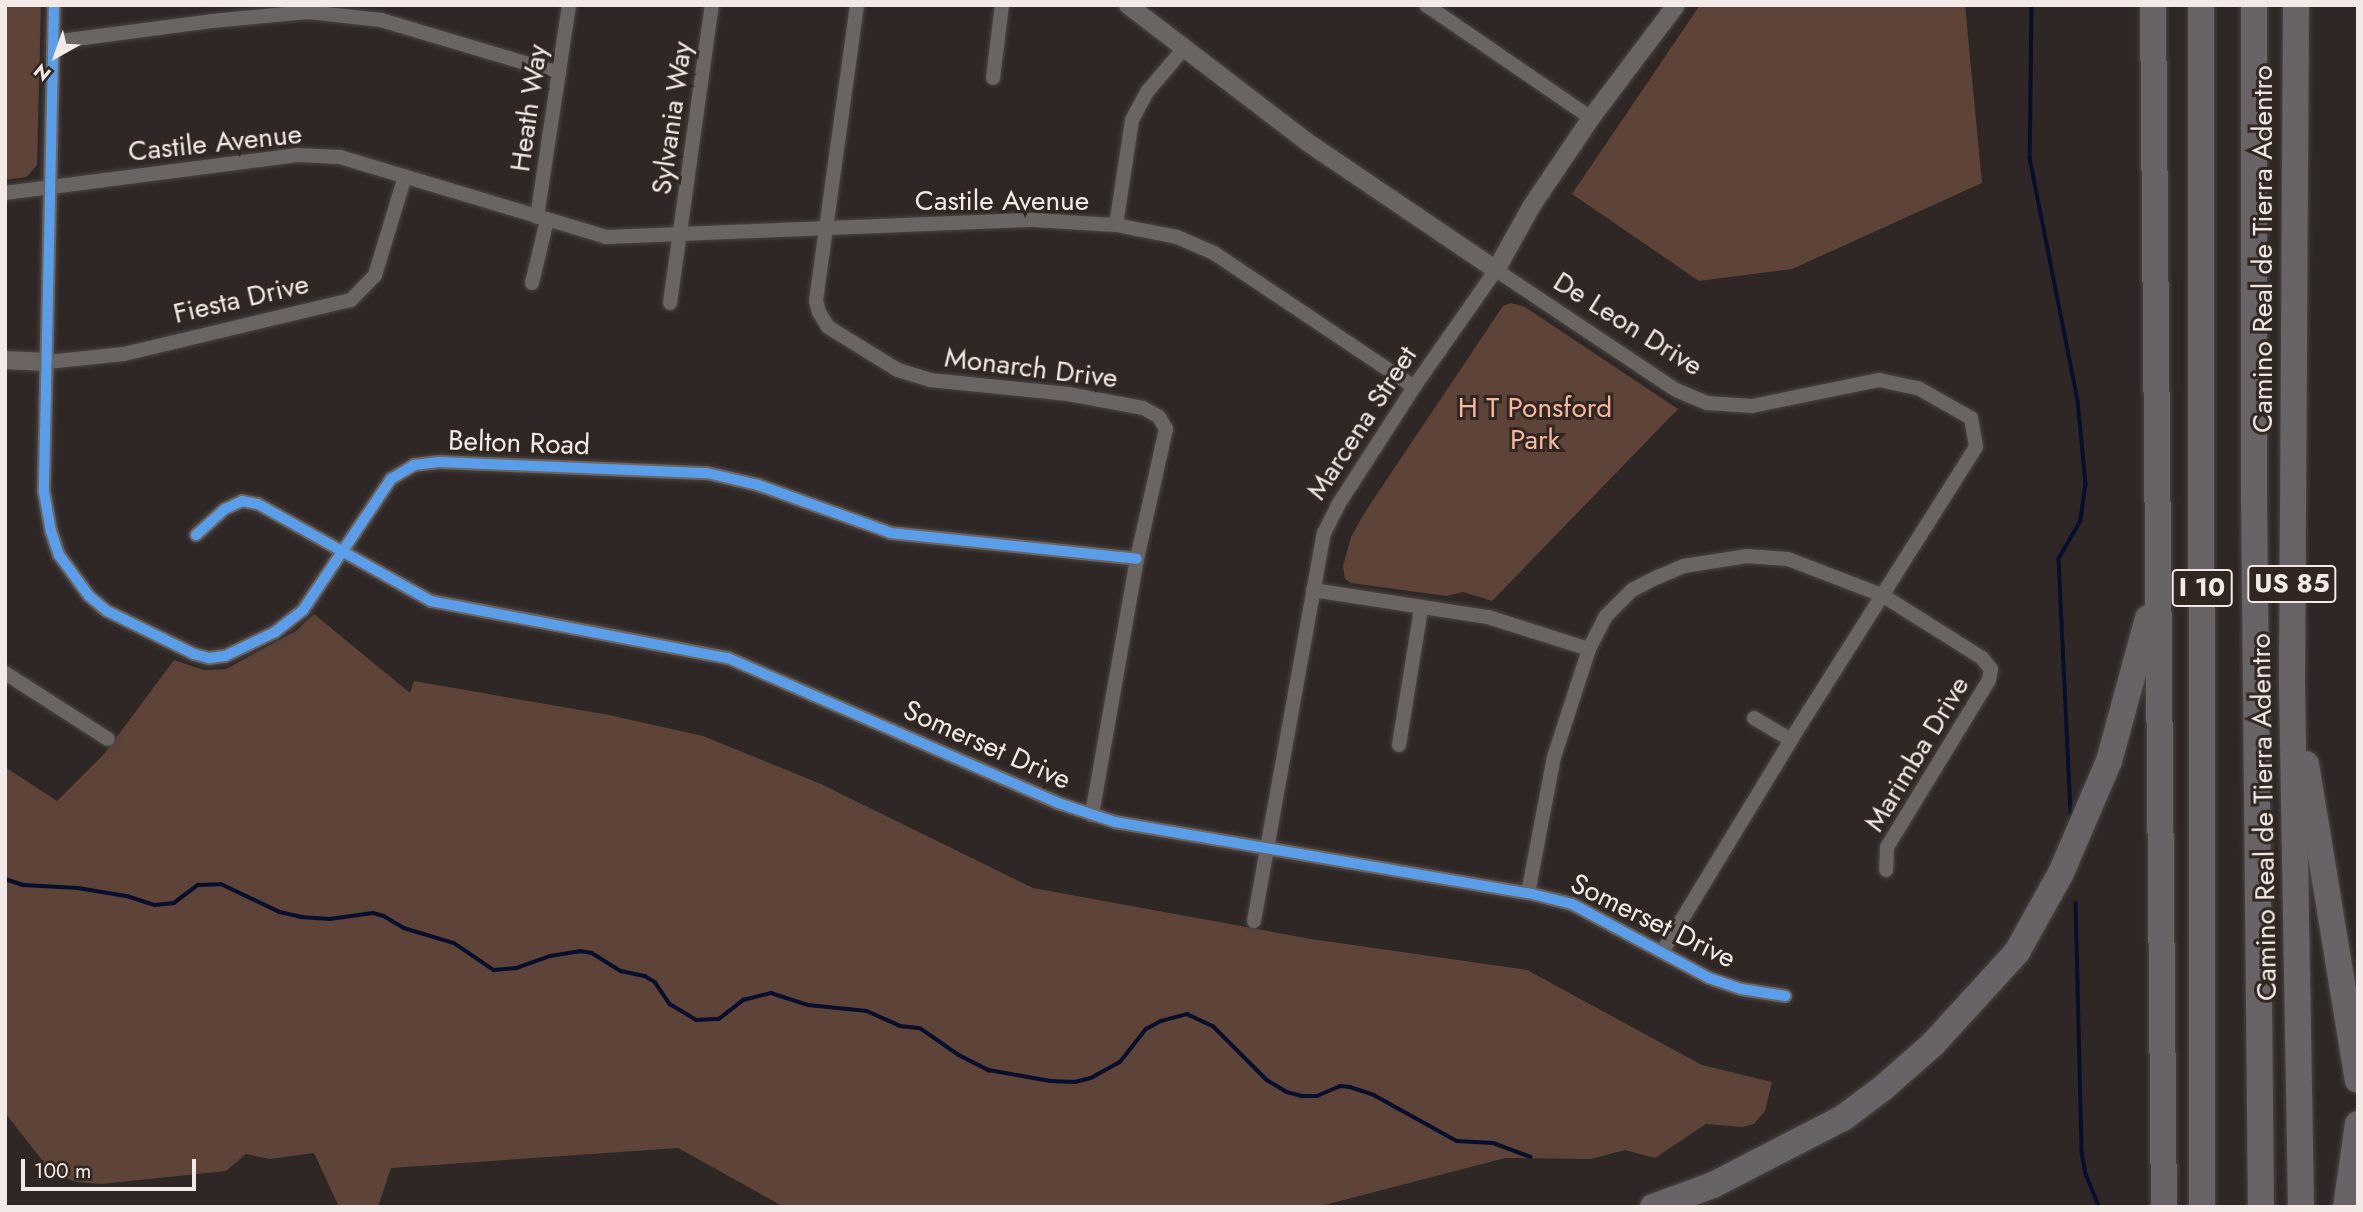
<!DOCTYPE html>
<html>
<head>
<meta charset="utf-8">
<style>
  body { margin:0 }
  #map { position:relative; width:2363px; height:1212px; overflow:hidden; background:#2e2725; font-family:Jost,sans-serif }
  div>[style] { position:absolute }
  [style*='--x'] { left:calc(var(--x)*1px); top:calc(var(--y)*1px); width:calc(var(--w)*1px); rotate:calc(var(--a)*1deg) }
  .green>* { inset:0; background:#5d4338 }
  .stream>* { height:3.5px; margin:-1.75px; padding:0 1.75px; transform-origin:1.75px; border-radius:1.75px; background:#070f2d }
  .roads { filter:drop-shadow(0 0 2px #4a4442) drop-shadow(0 0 2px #4a4442) }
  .minor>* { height:14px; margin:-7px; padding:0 7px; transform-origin:7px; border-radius:7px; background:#6a6462 }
  .tertiary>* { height:18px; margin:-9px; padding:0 9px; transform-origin:9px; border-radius:9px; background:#6a6462 }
  .motorway>* { height:26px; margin:-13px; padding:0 13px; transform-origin:13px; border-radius:13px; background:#676367 }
  .cycleway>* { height:10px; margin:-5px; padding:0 5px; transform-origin:5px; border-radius:5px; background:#5a9eea }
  span { translate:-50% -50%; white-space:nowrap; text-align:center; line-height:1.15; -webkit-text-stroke:6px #322621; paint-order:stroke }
  .shield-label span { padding:2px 5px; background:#322621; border:2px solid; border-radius:5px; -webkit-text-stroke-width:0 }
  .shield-label { font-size:26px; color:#f3eae7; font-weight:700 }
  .street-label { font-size:28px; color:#f3eae7 }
  .park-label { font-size:28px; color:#f6b8a0 }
  .frame { position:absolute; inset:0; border:7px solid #f3eae7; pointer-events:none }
  .north { position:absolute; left:21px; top:21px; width:70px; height:70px; -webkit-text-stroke:5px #322621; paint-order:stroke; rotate:220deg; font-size:19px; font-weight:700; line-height:28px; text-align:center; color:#f3eae7 }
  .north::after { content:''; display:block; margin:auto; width:24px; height:32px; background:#f3eae7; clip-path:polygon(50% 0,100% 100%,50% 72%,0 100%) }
  .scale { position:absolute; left:21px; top:1159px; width:175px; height:32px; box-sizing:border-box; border:4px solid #f3eae7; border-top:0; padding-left:9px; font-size:21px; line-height:24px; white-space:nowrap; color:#f3eae7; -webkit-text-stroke:5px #322621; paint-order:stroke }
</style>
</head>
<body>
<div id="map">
  <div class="green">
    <div style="clip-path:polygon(5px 5px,41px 5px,37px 165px,27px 177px,5px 180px)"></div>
    <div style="clip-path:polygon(1700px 5px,1965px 5px,1982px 183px,1792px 269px,1699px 281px,1572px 194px)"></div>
    <div style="clip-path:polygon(1511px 303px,1525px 307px,1678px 409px,1492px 601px,1463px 592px,1446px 596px,1351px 583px,1345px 579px,1343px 566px,1351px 537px,1365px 512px,1503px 306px)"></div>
    <div style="clip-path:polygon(314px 614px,410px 693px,414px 681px,609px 715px,703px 736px,821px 784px,1033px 888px,1311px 939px,1527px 970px,1702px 1065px,1772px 1082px,1765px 1111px,1754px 1124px,1742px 1127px,1706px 1124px,1655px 1158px,1625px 1150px,1591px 1159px,1505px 1158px,1317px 1207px,784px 1207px,678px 1148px,391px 1168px,378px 1207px,339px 1207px,314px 1153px,270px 1159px,246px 1154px,226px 1171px,101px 1184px,76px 1182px,59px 1176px,50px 1170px,5px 1113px,5px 767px,57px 801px,104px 754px,174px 660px,204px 670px,226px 669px,296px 631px)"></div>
  </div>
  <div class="stream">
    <div style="--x:2032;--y:5;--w:153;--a:90.7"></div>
    <div style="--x:2030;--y:158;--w:248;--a:78.8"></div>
    <div style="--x:2078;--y:401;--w:83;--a:84.5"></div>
    <div style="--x:2086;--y:484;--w:37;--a:98"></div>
    <div style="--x:2081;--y:521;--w:44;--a:120.1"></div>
    <div style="--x:2059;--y:559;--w:255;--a:87.3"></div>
    <div style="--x:5;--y:879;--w:19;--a:18"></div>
    <div style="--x:23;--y:885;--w:55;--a:3.1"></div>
    <div style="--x:78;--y:888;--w:50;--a:9.3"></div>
    <div style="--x:127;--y:896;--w:29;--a:18"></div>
    <div style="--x:155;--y:905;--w:19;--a:-6"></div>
    <div style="--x:174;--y:903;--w:30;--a:-37"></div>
    <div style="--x:198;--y:885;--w:23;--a:-2"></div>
    <div style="--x:221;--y:884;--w:65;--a:25.4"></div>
    <div style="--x:280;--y:912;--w:22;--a:13"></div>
    <div style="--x:301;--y:917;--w:29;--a:4"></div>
    <div style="--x:330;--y:919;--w:43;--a:-7.9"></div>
    <div style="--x:373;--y:913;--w:11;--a:15"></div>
    <div style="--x:384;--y:916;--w:23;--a:31"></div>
    <div style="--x:404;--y:928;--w:52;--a:16.7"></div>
    <div style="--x:454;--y:943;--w:48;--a:34"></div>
    <div style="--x:494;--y:970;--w:23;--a:-5"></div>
    <div style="--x:517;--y:968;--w:35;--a:-20"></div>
    <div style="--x:550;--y:956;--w:30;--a:-9"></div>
    <div style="--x:580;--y:951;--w:12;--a:9"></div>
    <div style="--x:592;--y:953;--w:34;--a:32"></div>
    <div style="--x:621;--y:971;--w:25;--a:12"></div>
    <div style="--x:645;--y:976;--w:12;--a:31"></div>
    <div style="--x:655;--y:982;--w:27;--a:56"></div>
    <div style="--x:670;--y:1004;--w:31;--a:31"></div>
    <div style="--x:697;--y:1020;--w:22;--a:-3"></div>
    <div style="--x:719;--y:1019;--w:31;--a:-38"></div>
    <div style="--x:743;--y:1000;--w:29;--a:-14"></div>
    <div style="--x:771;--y:993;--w:39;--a:18"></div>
    <div style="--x:808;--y:1005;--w:59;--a:5.8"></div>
    <div style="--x:867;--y:1011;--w:36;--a:24"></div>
    <div style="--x:900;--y:1026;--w:20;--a:6"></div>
    <div style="--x:920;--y:1028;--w:47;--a:34.7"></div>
    <div style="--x:959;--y:1055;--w:34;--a:27"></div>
    <div style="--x:989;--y:1070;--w:62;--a:10.2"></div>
    <div style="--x:1050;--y:1081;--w:25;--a:2"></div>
    <div style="--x:1075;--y:1082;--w:16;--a:-14"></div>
    <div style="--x:1091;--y:1078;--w:33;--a:-29"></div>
    <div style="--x:1120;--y:1062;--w:42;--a:-51.8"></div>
    <div style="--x:1146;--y:1029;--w:17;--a:-28"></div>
    <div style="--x:1161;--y:1021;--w:27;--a:-15"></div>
    <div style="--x:1187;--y:1014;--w:29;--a:25"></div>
    <div style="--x:1213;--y:1026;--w:76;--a:45"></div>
    <div style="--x:1267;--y:1080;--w:23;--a:31"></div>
    <div style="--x:1287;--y:1092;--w:16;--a:15"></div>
    <div style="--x:1302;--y:1096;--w:15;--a:0"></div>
    <div style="--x:1317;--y:1096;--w:25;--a:-23"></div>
    <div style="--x:1340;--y:1086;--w:10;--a:6"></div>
    <div style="--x:1350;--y:1087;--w:25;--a:18"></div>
    <div style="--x:1374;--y:1095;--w:95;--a:29"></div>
    <div style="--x:1457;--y:1141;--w:36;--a:3"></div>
    <div style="--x:1493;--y:1143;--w:40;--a:20.2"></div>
    <div style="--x:2076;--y:903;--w:249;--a:88.6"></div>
    <div style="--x:2082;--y:1152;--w:22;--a:80"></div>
    <div style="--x:2086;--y:1174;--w:35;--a:68"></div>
  </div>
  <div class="roads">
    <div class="minor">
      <div style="--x:54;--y:5;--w:487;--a:91.2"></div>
      <div style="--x:44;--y:492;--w:40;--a:80"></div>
      <div style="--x:51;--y:531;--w:25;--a:72"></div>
      <div style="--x:59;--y:555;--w:51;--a:53.8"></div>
      <div style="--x:89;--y:596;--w:23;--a:40"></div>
      <div style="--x:107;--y:611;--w:97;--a:26.3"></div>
      <div style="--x:194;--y:654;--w:16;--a:15"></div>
      <div style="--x:209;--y:658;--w:16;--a:-7"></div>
      <div style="--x:225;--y:656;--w:55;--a:-25.6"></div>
      <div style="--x:275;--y:632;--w:36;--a:-38"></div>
      <div style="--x:303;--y:610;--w:158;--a:-56.1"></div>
      <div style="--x:391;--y:479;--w:27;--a:-31"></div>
      <div style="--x:414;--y:465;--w:25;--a:-7"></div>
      <div style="--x:439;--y:462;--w:268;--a:2.4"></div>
      <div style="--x:707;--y:473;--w:52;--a:13.2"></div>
      <div style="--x:758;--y:485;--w:141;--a:19.8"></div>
      <div style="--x:891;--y:533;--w:247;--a:6"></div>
      <div style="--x:857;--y:5;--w:299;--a:97.9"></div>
      <div style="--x:816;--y:301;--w:11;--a:75"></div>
      <div style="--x:819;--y:312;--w:17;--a:59"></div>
      <div style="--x:828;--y:327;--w:82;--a:31.6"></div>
      <div style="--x:898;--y:370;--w:34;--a:17"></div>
      <div style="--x:930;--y:380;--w:139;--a:5.8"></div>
      <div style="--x:1068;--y:394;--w:76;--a:10.6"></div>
      <div style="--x:1143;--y:408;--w:18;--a:29"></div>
      <div style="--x:1159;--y:417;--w:14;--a:60"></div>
      <div style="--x:1166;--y:429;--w:133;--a:102.6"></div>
      <div style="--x:1137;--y:559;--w:260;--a:100"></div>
      <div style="--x:1426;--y:5;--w:200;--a:34.4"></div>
      <div style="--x:53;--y:42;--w:160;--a:-7.5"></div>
      <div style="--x:212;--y:21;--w:96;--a:-5.4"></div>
      <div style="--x:308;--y:12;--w:73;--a:6.3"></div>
      <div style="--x:381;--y:20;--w:186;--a:16.6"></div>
      <div style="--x:993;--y:78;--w:74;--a:-83"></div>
      <div style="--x:5;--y:193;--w:295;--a:-7.4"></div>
      <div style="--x:298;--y:155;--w:42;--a:2.7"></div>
      <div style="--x:340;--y:157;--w:278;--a:16.7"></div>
      <div style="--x:606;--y:237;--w:428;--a:-2.3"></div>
      <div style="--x:1034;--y:220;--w:82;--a:3.5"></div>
      <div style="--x:1116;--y:225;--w:62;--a:11.1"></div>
      <div style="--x:1177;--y:237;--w:40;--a:23.4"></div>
      <div style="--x:1214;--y:253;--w:241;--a:33.8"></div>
      <div style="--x:537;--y:217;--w:214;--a:-81.4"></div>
      <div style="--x:1116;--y:225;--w:106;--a:-81.3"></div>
      <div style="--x:1132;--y:120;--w:32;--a:-62"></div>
      <div style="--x:1147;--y:92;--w:59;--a:-49.8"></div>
      <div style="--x:532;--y:283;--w:65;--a:-76.6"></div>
      <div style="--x:670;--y:303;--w:301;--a:-82"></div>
      <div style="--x:47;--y:362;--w:77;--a:-5.9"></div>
      <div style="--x:124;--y:354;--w:233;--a:-13.4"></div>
      <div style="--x:351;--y:300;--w:35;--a:-46"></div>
      <div style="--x:375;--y:275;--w:103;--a:-73.1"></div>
      <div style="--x:196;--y:535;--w:39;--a:-42"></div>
      <div style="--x:225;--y:509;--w:19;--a:-25"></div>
      <div style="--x:242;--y:501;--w:16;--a:11"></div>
      <div style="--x:258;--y:504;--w:198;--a:29.3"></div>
      <div style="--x:431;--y:601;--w:302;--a:10.9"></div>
      <div style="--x:728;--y:658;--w:360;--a:23.7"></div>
      <div style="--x:1058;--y:803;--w:60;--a:18.4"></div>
      <div style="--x:1115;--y:822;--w:419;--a:9.8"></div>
      <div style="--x:1528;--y:893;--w:45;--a:14"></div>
      <div style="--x:1572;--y:904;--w:156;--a:28.4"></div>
      <div style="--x:1709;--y:978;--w:34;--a:19"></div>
      <div style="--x:1741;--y:989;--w:45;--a:9"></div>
      <div style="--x:1313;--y:590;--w:177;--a:8.8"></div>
      <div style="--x:1488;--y:617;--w:106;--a:17.6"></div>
      <div style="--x:5;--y:673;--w:122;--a:32.7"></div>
      <div style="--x:1754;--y:718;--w:43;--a:30.7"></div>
      <div style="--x:1399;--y:745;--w:138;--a:-80.8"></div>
      <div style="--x:1528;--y:893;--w:138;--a:-79.2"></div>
      <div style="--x:1554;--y:757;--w:114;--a:-72"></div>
      <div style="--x:1589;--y:649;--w:37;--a:-63"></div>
      <div style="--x:1606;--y:616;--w:37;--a:-45"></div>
      <div style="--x:1632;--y:590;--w:29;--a:-27"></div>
      <div style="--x:1658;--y:577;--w:28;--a:-23"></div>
      <div style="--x:1684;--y:566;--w:64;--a:-9"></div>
      <div style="--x:1747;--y:556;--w:41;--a:4.2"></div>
      <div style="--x:1788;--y:559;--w:101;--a:21"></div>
      <div style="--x:1882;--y:595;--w:118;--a:32.2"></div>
      <div style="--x:1982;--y:658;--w:14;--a:51"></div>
      <div style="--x:1991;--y:669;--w:11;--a:100"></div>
      <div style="--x:1989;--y:680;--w:196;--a:121.4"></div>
      <div style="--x:1887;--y:847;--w:23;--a:92"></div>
      <div style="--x:1254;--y:921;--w:394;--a:-79.8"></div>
      <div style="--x:1324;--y:533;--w:31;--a:-63"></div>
      <div style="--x:1338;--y:505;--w:140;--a:-57.2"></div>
      <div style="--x:1414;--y:387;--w:143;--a:-55"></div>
      <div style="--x:1496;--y:270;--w:216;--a:33.7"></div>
      <div style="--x:1676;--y:390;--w:34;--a:23"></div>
      <div style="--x:1707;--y:403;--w:45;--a:3.8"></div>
      <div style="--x:1752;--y:406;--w:130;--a:-11.6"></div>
      <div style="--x:1879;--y:380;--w:40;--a:12"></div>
      <div style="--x:1918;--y:388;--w:61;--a:29.5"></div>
      <div style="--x:1971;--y:418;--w:29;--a:80"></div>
      <div style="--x:1976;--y:447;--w:347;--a:122.3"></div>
      <div style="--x:1791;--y:740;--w:248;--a:121.3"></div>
    </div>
    <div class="tertiary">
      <div style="--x:1128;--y:5;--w:225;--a:37.4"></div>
      <div style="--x:1307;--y:142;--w:228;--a:34.1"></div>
      <div style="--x:1496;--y:270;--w:72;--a:-60.9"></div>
      <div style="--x:1531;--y:207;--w:107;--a:-56"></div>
      <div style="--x:1591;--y:118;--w:141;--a:-53"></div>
      <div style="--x:5;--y:360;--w:42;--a:2.7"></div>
    </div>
    <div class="motorway">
      <div style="--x:2153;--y:5;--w:1202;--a:89.48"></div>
      <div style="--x:2201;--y:5;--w:1202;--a:89.95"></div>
      <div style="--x:2254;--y:5;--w:487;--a:90"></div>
      <div style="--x:2254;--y:492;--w:715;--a:89.44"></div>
      <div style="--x:2296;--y:5;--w:679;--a:90.34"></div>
      <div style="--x:2292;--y:684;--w:523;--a:89.01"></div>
      <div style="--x:2306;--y:764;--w:320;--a:80.7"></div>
      <div style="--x:1653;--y:1207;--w:64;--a:-20.1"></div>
      <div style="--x:1713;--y:1185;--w:146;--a:-27.3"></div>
      <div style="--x:1843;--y:1118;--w:50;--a:-36.9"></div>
      <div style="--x:1883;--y:1088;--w:67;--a:-41.3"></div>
      <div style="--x:1933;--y:1044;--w:125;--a:-47.6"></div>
      <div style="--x:2017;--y:952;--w:90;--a:-60.9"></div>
      <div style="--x:2061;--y:873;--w:122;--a:-66.8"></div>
      <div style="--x:2109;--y:761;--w:148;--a:-74.7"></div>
      <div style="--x:2346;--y:1207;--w:84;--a:-81.8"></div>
    </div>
  </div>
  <div class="cycleway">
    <div style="--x:54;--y:5;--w:487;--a:91.2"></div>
    <div style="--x:44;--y:492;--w:40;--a:80"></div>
    <div style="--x:51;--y:531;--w:25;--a:72"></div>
    <div style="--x:59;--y:555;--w:51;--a:53.8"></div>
    <div style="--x:89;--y:596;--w:23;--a:40"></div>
    <div style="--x:107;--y:611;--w:97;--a:26.3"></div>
    <div style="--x:194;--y:654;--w:16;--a:15"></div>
    <div style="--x:209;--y:658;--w:16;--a:-7"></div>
    <div style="--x:225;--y:656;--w:55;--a:-25.6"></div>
    <div style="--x:275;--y:632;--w:36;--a:-38"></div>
    <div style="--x:303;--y:610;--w:158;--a:-56.1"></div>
    <div style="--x:391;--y:479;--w:27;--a:-31"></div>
    <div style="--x:414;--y:465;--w:25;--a:-7"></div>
    <div style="--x:439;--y:462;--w:268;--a:2.4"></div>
    <div style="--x:707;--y:473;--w:52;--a:13.2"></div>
    <div style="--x:758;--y:485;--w:141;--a:19.8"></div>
    <div style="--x:891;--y:533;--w:247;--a:6"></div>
    <div style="--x:196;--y:535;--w:39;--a:-42"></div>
    <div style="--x:225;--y:509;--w:19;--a:-25"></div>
    <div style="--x:242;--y:501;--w:16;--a:11"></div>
    <div style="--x:258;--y:504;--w:198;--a:29.3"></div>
    <div style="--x:431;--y:601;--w:302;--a:10.9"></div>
    <div style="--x:728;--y:658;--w:360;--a:23.7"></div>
    <div style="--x:1058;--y:803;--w:60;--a:18.4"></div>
    <div style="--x:1115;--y:822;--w:419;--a:9.8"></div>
    <div style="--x:1528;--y:893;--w:45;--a:14"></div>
    <div style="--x:1572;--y:904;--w:156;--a:28.4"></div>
    <div style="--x:1709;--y:978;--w:34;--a:19"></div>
    <div style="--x:1741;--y:989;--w:45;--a:9"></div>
  </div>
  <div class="shield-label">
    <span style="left:2292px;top:584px">US 85</span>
    <span style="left:2202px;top:588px">I 10</span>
  </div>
  <div class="street-label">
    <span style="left:529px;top:108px;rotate:-82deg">Heath Way</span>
    <span style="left:672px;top:118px;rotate:-82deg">Sylvania Way</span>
    <span style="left:215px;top:143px;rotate:-6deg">Castile Avenue</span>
    <span style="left:1002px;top:201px">Castile Avenue</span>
    <span style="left:2263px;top:249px;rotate:-90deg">Camino Real de Tierra Adentro</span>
    <span style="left:241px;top:299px;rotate:-13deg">Fiesta Drive</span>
    <span style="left:1628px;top:324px;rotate:32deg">De Leon Drive</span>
    <span style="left:1031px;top:368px;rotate:7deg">Monarch Drive</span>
    <span style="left:1362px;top:423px;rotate:-57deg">Marcena Street</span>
    <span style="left:519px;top:443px;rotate:2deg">Belton Road</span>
    <span style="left:987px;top:745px;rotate:24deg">Somerset Drive</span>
    <span style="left:1917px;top:754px;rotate:-59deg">Marimba Drive</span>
    <span style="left:2264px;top:817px;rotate:-91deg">Camino Real de Tierra Adentro</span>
    <span style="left:1653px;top:921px;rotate:26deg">Somerset Drive</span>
  </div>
  <div class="park-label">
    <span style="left:1535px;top:424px">H T Ponsford<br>Park</span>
  </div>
  <div class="frame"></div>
  <div class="north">N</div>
  <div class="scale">100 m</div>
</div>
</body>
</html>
